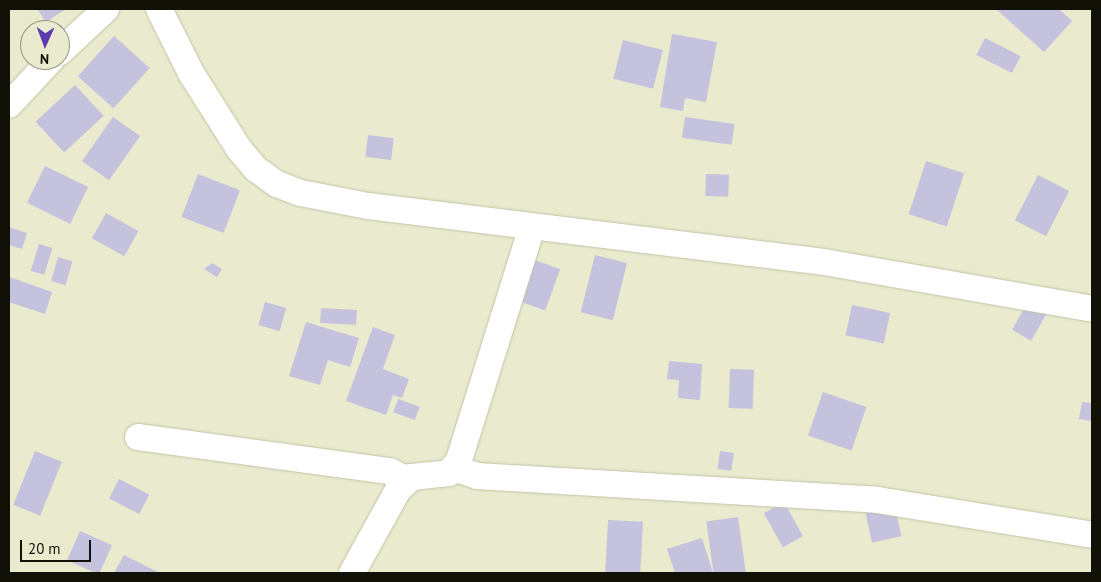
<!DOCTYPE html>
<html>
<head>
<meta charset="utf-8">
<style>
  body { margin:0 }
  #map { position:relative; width:1101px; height:582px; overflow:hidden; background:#e9eace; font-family:"PT Sans",sans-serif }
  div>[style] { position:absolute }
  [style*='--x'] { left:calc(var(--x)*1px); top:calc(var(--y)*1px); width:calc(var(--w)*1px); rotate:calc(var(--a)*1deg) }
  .building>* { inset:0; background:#c4c2dd; transform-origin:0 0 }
  .roads { filter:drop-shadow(0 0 1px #c2c2a7) drop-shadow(0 0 1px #c2c2a7) }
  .minor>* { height:26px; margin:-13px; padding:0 13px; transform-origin:13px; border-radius:13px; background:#fff }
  span { translate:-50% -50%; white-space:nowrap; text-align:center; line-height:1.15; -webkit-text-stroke:4.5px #e9eace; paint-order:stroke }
  .frame { position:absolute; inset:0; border:10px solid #111108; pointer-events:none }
  .north { position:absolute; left:20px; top:20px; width:50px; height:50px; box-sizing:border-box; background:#e9eace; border:1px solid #93937f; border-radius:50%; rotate:182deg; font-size:14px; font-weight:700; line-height:20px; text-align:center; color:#111108 }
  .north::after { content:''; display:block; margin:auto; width:18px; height:22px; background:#5a39b1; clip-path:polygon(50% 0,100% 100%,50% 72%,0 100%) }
  .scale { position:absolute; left:20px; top:540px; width:71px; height:22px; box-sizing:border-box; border:2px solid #111108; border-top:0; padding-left:6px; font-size:15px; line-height:18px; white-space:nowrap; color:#111108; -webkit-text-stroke:4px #e9eace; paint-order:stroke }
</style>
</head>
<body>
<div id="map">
  <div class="building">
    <div style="clip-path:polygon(37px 9px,66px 9px,46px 22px)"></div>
    <div style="clip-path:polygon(996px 9px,1059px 9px,1072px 21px,1044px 52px)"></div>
    <div style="clip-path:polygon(672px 34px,717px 42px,706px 102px,685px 98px,683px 111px,660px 107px)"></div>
    <div style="left:114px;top:36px;width:48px;height:54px;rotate:42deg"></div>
    <div style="left:985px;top:38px;width:40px;height:19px;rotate:27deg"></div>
    <div style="left:623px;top:40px;width:41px;height:40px;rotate:14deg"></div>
    <div style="left:75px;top:85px;width:42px;height:54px;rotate:47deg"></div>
    <div style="left:113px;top:117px;width:33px;height:54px;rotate:35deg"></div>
    <div style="left:685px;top:117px;width:50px;height:21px;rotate:8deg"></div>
    <div style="left:368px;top:135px;width:26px;height:22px;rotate:7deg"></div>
    <div style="left:926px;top:161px;width:40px;height:56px;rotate:18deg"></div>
    <div style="left:45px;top:166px;width:48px;height:41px;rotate:26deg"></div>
    <div style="left:198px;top:174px;width:45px;height:46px;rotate:21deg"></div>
    <div style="left:706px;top:174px;width:23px;height:22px;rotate:2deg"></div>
    <div style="left:1038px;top:175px;width:35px;height:51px;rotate:27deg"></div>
    <div style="left:106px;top:213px;width:37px;height:29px;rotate:29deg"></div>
    <div style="clip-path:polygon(9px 227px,27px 233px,22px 249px,9px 245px)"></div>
    <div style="left:39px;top:244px;width:14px;height:28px;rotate:17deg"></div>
    <div style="left:595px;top:255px;width:33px;height:59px;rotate:14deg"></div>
    <div style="left:58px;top:257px;width:15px;height:25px;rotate:16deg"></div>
    <div style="left:532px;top:259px;width:30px;height:44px;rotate:20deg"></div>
    <div style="clip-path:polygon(212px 263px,222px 269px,217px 277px,204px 269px)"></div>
    <div style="clip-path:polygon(9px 277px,52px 292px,45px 314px,9px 302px)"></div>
    <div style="left:265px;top:302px;width:22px;height:24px;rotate:16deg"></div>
    <div style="left:1028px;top:302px;width:22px;height:32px;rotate:30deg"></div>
    <div style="left:852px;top:305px;width:39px;height:31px;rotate:12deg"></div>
    <div style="left:321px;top:308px;width:36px;height:15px;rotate:3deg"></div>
    <div style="clip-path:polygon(306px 322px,359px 338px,350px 367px,328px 360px,320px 385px,289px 376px)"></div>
    <div style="clip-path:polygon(373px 327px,395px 335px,383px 369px,409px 379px,402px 398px,393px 395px,386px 415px,346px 401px)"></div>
    <div style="clip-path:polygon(669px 361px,702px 364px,700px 400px,678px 398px,679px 380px,667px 379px)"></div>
    <div style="left:730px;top:369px;width:24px;height:39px;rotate:2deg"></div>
    <div style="left:823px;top:392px;width:46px;height:46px;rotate:19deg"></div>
    <div style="left:398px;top:399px;width:23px;height:14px;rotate:20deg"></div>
    <div style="clip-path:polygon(1082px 402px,1092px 403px,1092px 421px,1079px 419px)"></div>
    <div style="left:35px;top:451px;width:29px;height:58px;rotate:22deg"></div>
    <div style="left:720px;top:451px;width:14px;height:18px;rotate:8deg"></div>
    <div style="left:119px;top:479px;width:34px;height:22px;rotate:27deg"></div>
    <div style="left:784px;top:502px;width:39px;height:23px;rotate:61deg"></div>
    <div style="left:895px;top:507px;width:30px;height:30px;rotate:78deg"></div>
    <div style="left:738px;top:517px;width:55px;height:32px;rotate:82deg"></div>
    <div style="left:608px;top:520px;width:35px;height:53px;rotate:3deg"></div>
    <div style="left:80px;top:531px;width:35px;height:32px;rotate:24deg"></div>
    <div style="clip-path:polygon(702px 538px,713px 573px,675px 573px,667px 549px)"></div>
    <div style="clip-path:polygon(124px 555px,160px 573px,114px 573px)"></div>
  </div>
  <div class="roads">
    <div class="minor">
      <div style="--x:159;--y:9;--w:72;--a:63.4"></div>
      <div style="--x:191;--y:73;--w:90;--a:57.7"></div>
      <div style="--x:239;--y:149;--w:26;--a:50"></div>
      <div style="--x:256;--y:169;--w:26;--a:36"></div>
      <div style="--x:277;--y:184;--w:26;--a:21"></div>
      <div style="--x:301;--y:193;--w:68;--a:11"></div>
      <div style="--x:368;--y:206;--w:459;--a:7"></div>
      <div style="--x:824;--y:262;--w:272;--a:9.9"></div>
      <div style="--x:60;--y:52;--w:63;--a:-43.1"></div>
      <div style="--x:9;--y:105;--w:62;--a:-47"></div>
      <div style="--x:138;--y:437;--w:254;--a:7.7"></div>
      <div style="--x:390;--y:471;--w:15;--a:28"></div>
      <div style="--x:403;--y:478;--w:9;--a:-6"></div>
      <div style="--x:453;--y:468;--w:25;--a:18"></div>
      <div style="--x:477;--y:476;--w:401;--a:3.4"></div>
      <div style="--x:877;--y:500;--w:218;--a:9.2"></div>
      <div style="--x:352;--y:573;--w:95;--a:-61"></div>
      <div style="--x:398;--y:490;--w:19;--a:-43"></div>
      <div style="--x:412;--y:477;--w:37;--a:-6"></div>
      <div style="--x:449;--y:473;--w:16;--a:-52"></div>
      <div style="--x:459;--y:460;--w:244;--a:-72.6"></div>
    </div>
  </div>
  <div class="frame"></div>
  <div class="north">N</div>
  <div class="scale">20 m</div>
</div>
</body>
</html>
